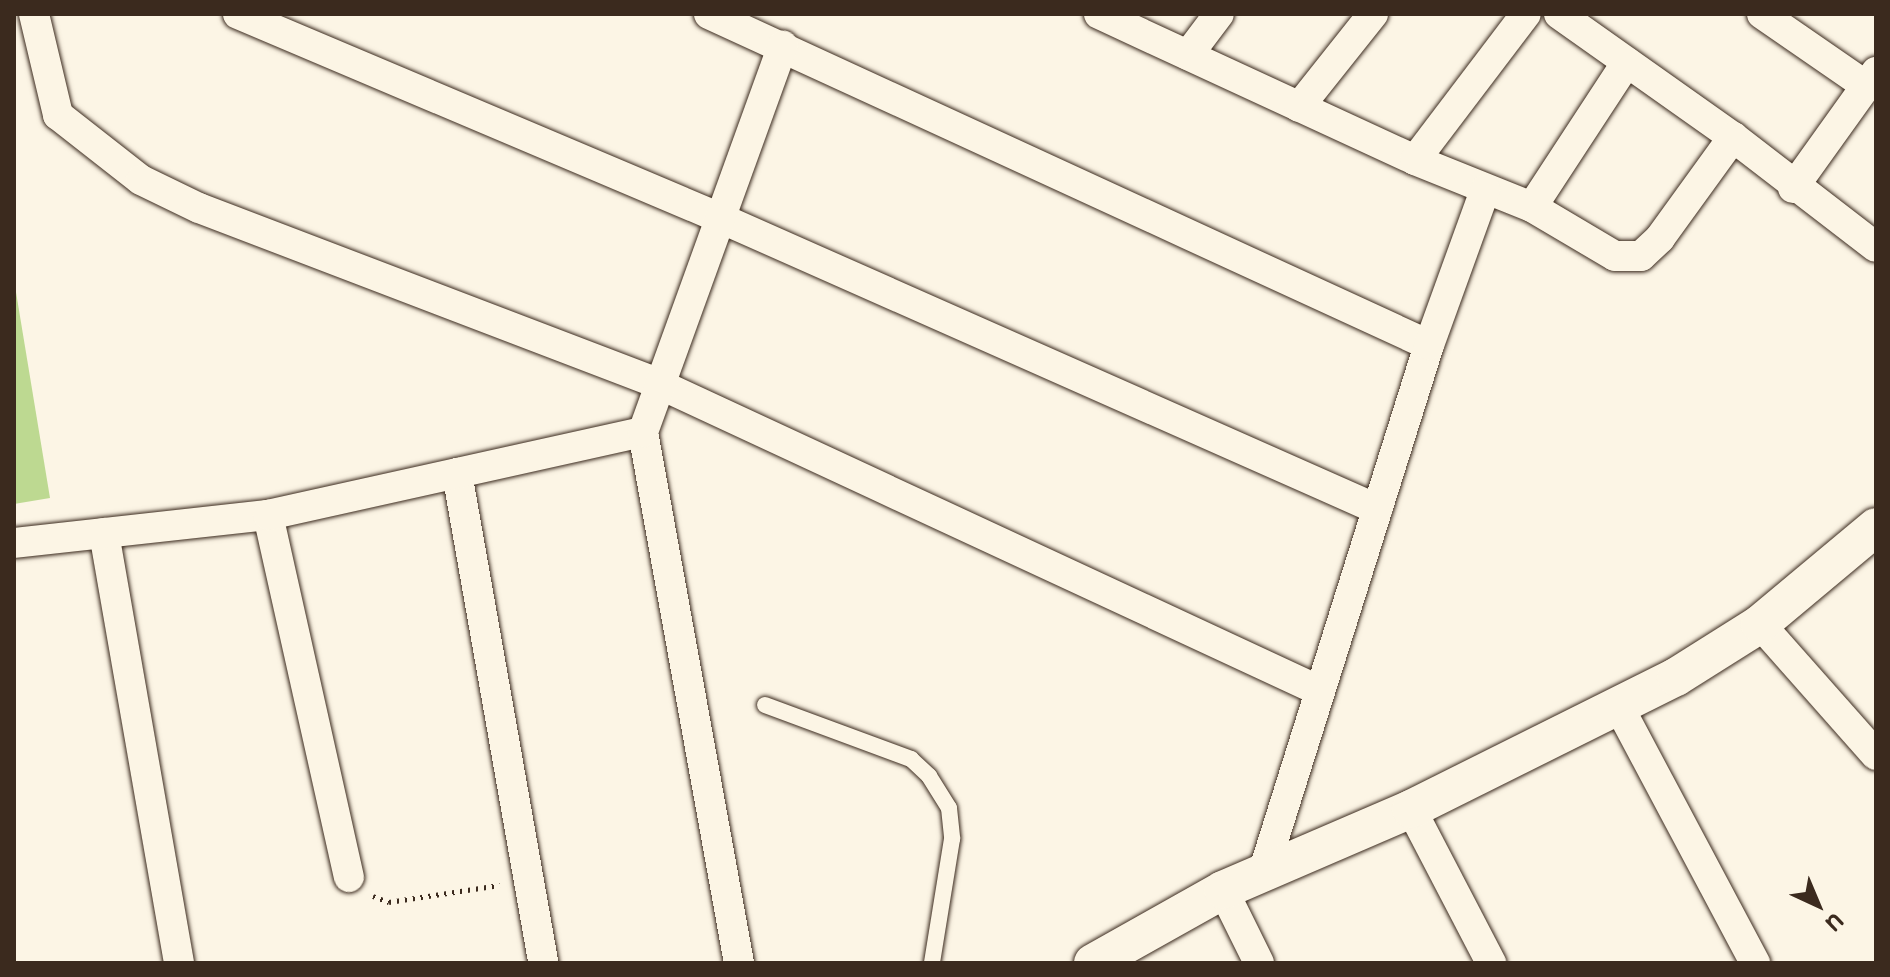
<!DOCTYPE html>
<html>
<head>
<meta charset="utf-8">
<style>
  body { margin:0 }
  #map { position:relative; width:1890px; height:977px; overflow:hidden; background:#fcf5e5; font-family:Mali,sans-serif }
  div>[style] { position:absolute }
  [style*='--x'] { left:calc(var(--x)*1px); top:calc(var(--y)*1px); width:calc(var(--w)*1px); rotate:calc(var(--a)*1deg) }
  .green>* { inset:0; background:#bdd991 }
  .path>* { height:5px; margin-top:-2.5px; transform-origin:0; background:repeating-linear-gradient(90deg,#3b2a1e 0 2px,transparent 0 8px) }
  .roads { filter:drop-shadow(0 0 2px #3b2a1e) drop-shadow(0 0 2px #3b2a1e) }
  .service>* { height:16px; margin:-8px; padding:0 8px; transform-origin:8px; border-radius:8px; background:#fcf5e5 }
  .minor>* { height:30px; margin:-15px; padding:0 15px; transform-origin:15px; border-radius:15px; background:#fcf5e5 }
  .tertiary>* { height:38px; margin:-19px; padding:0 19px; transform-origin:19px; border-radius:19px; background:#fcf5e5 }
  span { translate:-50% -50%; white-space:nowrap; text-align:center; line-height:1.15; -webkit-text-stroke:8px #fcf5e5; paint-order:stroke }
  .frame { position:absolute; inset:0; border:16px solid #3b2a1e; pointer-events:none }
  .north { position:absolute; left:1778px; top:865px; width:80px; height:80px; -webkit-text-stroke:6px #fcf5e5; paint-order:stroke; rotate:136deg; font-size:22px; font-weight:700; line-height:32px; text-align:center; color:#3b2a1e }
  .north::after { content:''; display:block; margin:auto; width:28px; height:36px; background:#3b2a1e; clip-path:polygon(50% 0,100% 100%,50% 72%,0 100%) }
</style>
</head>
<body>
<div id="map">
  <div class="green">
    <div style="clip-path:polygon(14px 280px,50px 498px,14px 504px)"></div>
  </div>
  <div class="path">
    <div style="--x:373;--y:896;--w:17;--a:21"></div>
    <div style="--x:389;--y:902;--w:112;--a:-8.7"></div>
  </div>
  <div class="roads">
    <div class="service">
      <div style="--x:765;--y:705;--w:156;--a:20.3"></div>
      <div style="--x:911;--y:759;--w:25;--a:43"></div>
      <div style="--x:929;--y:776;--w:38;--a:58"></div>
      <div style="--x:949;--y:808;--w:31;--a:84"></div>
      <div style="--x:952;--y:839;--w:126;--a:99.2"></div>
    </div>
    <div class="minor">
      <div style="--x:34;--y:14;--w:104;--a:76.6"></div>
      <div style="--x:58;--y:115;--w:105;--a:38.1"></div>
      <div style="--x:141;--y:180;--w:64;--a:25.8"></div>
      <div style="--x:199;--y:208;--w:493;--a:20.9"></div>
      <div style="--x:659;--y:384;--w:729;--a:24.91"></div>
      <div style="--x:238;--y:14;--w:523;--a:22.94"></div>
      <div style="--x:720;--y:218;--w:719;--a:23.89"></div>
      <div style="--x:709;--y:14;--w:792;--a:24.69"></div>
      <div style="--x:1099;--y:14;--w:348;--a:24.8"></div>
      <div style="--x:1415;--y:160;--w:126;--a:21.9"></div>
      <div style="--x:1532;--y:207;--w:173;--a:-56.8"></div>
      <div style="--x:1559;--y:14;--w:213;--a:35.3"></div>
      <div style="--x:1733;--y:137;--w:180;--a:37.6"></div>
      <div style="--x:1762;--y:14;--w:125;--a:34.6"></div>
      <div style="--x:1188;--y:55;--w:51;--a:-52.9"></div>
      <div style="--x:1299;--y:107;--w:119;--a:-51.5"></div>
      <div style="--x:1415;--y:160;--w:183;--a:-52.8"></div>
      <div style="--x:1793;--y:188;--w:143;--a:-54.4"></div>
      <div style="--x:1532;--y:207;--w:96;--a:30.6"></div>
      <div style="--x:1615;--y:256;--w:26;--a:0"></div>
      <div style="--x:1641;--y:256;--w:26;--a:-43"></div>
      <div style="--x:1660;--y:238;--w:125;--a:-54.1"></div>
      <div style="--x:457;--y:473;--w:497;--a:80"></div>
      <div style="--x:268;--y:515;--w:371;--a:77.4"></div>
      <div style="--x:104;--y:533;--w:436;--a:80.1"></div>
      <div style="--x:14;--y:543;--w:256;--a:-6.3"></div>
      <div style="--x:268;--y:515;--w:384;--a:-12.5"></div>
      <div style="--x:1760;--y:624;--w:175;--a:48.5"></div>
      <div style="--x:1619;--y:707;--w:290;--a:62"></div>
      <div style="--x:1411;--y:809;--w:174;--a:62.5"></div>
      <div style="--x:1263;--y:873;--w:553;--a:-72.55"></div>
      <div style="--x:1429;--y:345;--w:165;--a:-70.1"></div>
      <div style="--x:1223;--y:890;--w:81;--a:63.7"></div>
      <div style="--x:739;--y:963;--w:540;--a:-100.25"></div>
      <div style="--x:643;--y:432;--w:411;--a:-70.1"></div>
    </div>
    <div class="tertiary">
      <div style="--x:1093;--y:963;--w:149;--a:-29.3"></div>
      <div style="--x:1223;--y:890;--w:205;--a:-23.3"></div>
      <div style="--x:1411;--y:809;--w:296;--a:-26.5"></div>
      <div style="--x:1676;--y:677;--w:99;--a:-32.2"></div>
      <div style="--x:1760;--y:624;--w:151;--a:-39.9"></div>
    </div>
  </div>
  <div class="frame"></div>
  <div class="north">U</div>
</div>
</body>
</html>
